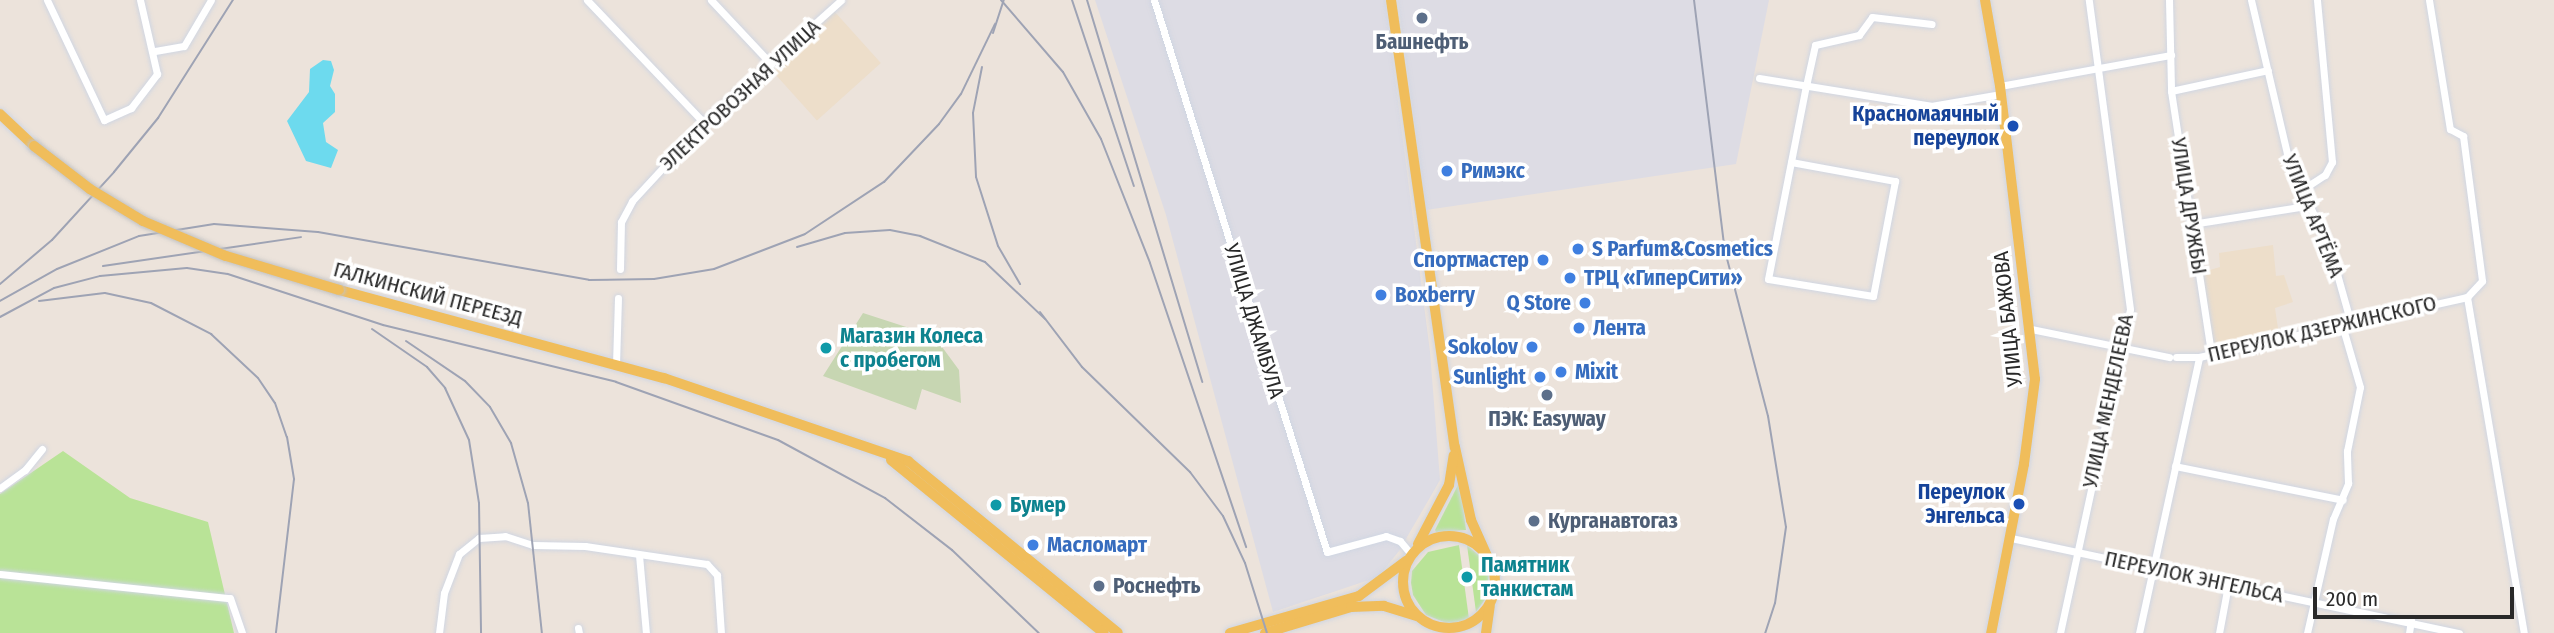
<!DOCTYPE html>
<html>
<head>
<meta charset="utf-8">
<style>
  body { margin:0 }
  #map { position:relative; width:2554px; height:633px; overflow:hidden; background:#ece3db; font-family:"Fira Sans Condensed",sans-serif }
  div>[style] { position:absolute }
  [style*='--x'] { left:calc(var(--x)*1px); top:calc(var(--y)*1px); width:calc(var(--w)*1px); rotate:calc(var(--a)*1deg) }
  .industrial>* { inset:0; background:#dddce4 }
  .education>* { inset:0; background:#eddeca; transform-origin:0 0 }
  .green>* { inset:0; background:#b9e397 }
  .cemetery>* { inset:0; background:#c7d6b2 }
  .water>* { inset:0; background:#6ddaee }
  .roads { filter:drop-shadow(0 0 2px #d0d6e2) drop-shadow(0 0 2px #d0d6e2) }
  .minor>* { height:7px; margin:-3.5px; padding:0 3.5px; transform-origin:3.5px; border-radius:3.5px; background:#fff }
  .major>* { height:10px; margin:-5px; padding:0 5px; transform-origin:5px; border-radius:5px; background:#f0bd5b }
  .major>.ring { margin:-5px; padding:0; box-sizing:content-box; background:none; border:10px solid #f0bd5b; border-radius:50% }
  .rail>* { height:2px; margin:-1px; padding:0 1px; transform-origin:1px; border-radius:1px; background:#9ea3b4 }
  .bridges { filter:drop-shadow(0 0 2px #c3c3c3) drop-shadow(0 0 2px #c3c3c3) }
  .major-bridge>* { height:10px; margin:-5px; padding:0 5px; transform-origin:5px; border-radius:5px; background:#f0bd5b }
  .dots>* { width:19px; height:19px; translate:-50% -50%; box-sizing:border-box; border:4px solid #fff; border-radius:50% }
  span { translate:-50% -50%; white-space:nowrap; text-align:center; line-height:1.15; -webkit-text-stroke:7px #fff; paint-order:stroke }
  .service-label { font-size:21px; color:#4e5e75; font-weight:700 }
  .left { translate:0 -50%; text-align:left }
  .street-label { font-size:21px; color:#292929 }
  .transit-label { font-size:21px; color:#164399; font-weight:700 }
  .right { translate:-100% -50%; text-align:right }
  .shop-label { font-size:21px; color:#366cbe; font-weight:700 }
  .culture-label { font-size:21px; color:#0d838f; font-weight:700 }
  .scale { position:absolute; left:2313px; top:587px; width:201px; height:32px; box-sizing:border-box; border:4px solid #292929; border-top:0; padding-left:9px; font-size:21px; line-height:24px; white-space:nowrap; color:#292929; -webkit-text-stroke:5px #fff; paint-order:stroke }
</style>
</head>
<body>
<div id="map">
  <div class="industrial">
    <div style="clip-path:polygon(1095px 0,1385px 0,1430px 352px,1440px 480px,1399px 551px,1378px 577px,1273px 612px,1166px 215px)"></div>
    <div style="clip-path:polygon(1398px 0,1769px 0,1736px 164px,1426px 210px)"></div>
  </div>
  <div class="education">
    <div style="left:834px;top:11px;width:70px;height:86px;rotate:48deg"></div>
    <div style="clip-path:polygon(2273px 245px,2276px 276px,2284px 275px,2293px 302px,2275px 308px,2279px 335px,2215px 350px,2200px 273px,2220px 267px,2219px 253px)"></div>
  </div>
  <div class="green">
    <div style="clip-path:polygon(63px 451px,130px 498px,208px 522px,234px 633px,0 633px,0 494px)"></div>
    <div style="clip-path:polygon(1460px 481px,1466px 530px,1436px 532px,1435px 530px)"></div>
    <div style="clip-path:polygon(1459px 545px,1469px 619px,1449px 624px,1426px 615px,1413px 595px,1411px 583px,1412px 571px,1428px 552px)"></div>
    <div style="clip-path:polygon(1467px 545px,1483px 559px,1489px 574px,1486px 598px,1476px 612px)"></div>
  </div>
  <div class="cemetery">
    <div style="clip-path:polygon(863px 313px,934px 336px,959px 370px,961px 403px,922px 389px,916px 410px,823px 376px)"></div>
  </div>
  <div class="water">
    <div style="clip-path:polygon(323px 60px,331px 61px,334px 70px,330px 86px,335px 94px,335px 112px,323px 123px,326px 142px,338px 150px,331px 168px,306px 161px,287px 121px,309px 92px,310px 69px)"></div>
  </div>
  <div class="roads">
    <div class="minor">
      <div style="--x:47;--y:0;--w:133;--a:64.6"></div>
      <div style="--x:104;--y:120;--w:30;--a:-24"></div>
      <div style="--x:131;--y:108;--w:43;--a:-52.6"></div>
      <div style="--x:157;--y:74;--w:76;--a:-102.9"></div>
      <div style="--x:587;--y:0;--w:170;--a:46.4"></div>
      <div style="--x:711;--y:0;--w:88;--a:46.8"></div>
      <div style="--x:1154;--y:0;--w:578;--a:72.6"></div>
      <div style="--x:1327;--y:552;--w:61;--a:-15.2"></div>
      <div style="--x:1386;--y:536;--w:15;--a:20"></div>
      <div style="--x:1400;--y:541;--w:17;--a:50"></div>
      <div style="--x:2169;--y:0;--w:91;--a:88.7"></div>
      <div style="--x:2171;--y:91;--w:264;--a:81.3"></div>
      <div style="--x:2251;--y:0;--w:166;--a:76.8"></div>
      <div style="--x:2289;--y:162;--w:96;--a:64.8"></div>
      <div style="--x:2330;--y:249;--w:74;--a:74.3"></div>
      <div style="--x:2429;--y:0;--w:131;--a:80.8"></div>
      <div style="--x:2450;--y:129;--w:15;--a:28"></div>
      <div style="--x:2463;--y:136;--w:146;--a:82.5"></div>
      <div style="--x:2482;--y:281;--w:22;--a:133"></div>
      <div style="--x:155;--y:51;--w:29;--a:-10"></div>
      <div style="--x:184;--y:46;--w:53;--a:-59.6"></div>
      <div style="--x:1759;--y:78;--w:174;--a:9.2"></div>
      <div style="--x:1931;--y:106;--w:71;--a:-9.7"></div>
      <div style="--x:2000;--y:86;--w:174;--a:-10.3"></div>
      <div style="--x:2171;--y:91;--w:99;--a:-12.2"></div>
      <div style="--x:1791;--y:162;--w:106;--a:10.4"></div>
      <div style="--x:1895;--y:181;--w:117;--a:100.8"></div>
      <div style="--x:1873;--y:296;--w:106;--a:-170.8"></div>
      <div style="--x:1768;--y:279;--w:197;--a:-78.9"></div>
      <div style="--x:1806;--y:86;--w:42;--a:-77.6"></div>
      <div style="--x:1815;--y:45;--w:45;--a:-12.8"></div>
      <div style="--x:1859;--y:35;--w:22;--a:-54"></div>
      <div style="--x:1872;--y:17;--w:60;--a:6.7"></div>
      <div style="--x:2300;--y:191;--w:30;--a:-33"></div>
      <div style="--x:2325;--y:175;--w:15;--a:-62"></div>
      <div style="--x:2332;--y:162;--w:163;--a:-95.3"></div>
      <div style="--x:2192;--y:224;--w:115;--a:-9"></div>
      <div style="--x:620;--y:269;--w:47;--a:-88.8"></div>
      <div style="--x:621;--y:222;--w:24;--a:-62"></div>
      <div style="--x:632;--y:201;--w:106;--a:-47.3"></div>
      <div style="--x:704;--y:123;--w:184;--a:-41.9"></div>
      <div style="--x:2467;--y:297;--w:341;--a:80.4"></div>
      <div style="--x:2031;--y:329;--w:141;--a:11.5"></div>
      <div style="--x:2176;--y:357;--w:23;--a:0"></div>
      <div style="--x:2199;--y:357;--w:275;--a:-12.6"></div>
      <div style="--x:616;--y:365;--w:67;--a:-88.3"></div>
      <div style="--x:2175;--y:466;--w:171;--a:11.4"></div>
      <div style="--x:0;--y:488;--w:31;--a:-36"></div>
      <div style="--x:25;--y:470;--w:27;--a:-51"></div>
      <div style="--x:2011;--y:538;--w:458;--a:12"></div>
      <div style="--x:639;--y:555;--w:78;--a:84.9"></div>
      <div style="--x:0;--y:574;--w:231;--a:6"></div>
      <div style="--x:230;--y:598;--w:37;--a:71"></div>
      <div style="--x:578;--y:628;--w:5;--a:79"></div>
      <div style="--x:439;--y:633;--w:40;--a:-82.9"></div>
      <div style="--x:444;--y:593;--w:42;--a:-69"></div>
      <div style="--x:459;--y:554;--w:26;--a:-39"></div>
      <div style="--x:479;--y:538;--w:26;--a:-4"></div>
      <div style="--x:505;--y:536;--w:29;--a:18"></div>
      <div style="--x:533;--y:545;--w:52;--a:1.1"></div>
      <div style="--x:585;--y:546;--w:123;--a:8.4"></div>
      <div style="--x:707;--y:564;--w:15;--a:48"></div>
      <div style="--x:717;--y:575;--w:58;--a:86.1"></div>
      <div style="--x:2060;--y:633;--w:331;--a:-77.8"></div>
      <div style="--x:2130;--y:309;--w:312;--a:-97.6"></div>
      <div style="--x:2139;--y:633;--w:282;--a:-77.7"></div>
      <div style="--x:2219;--y:633;--w:49;--a:-79.4"></div>
      <div style="--x:2307;--y:633;--w:117;--a:-77.2"></div>
      <div style="--x:2333;--y:519;--w:39;--a:-67"></div>
      <div style="--x:2348;--y:483;--w:32;--a:-92"></div>
      <div style="--x:2347;--y:451;--w:65;--a:-78.5"></div>
      <div style="--x:2360;--y:387;--w:65;--a:-106.2"></div>
      <div style="--x:2409;--y:633;--w:13;--a:-81"></div>
    </div>
    <div class="major">
      <div style="--x:1391;--y:0;--w:452;--a:81.9"></div>
      <div style="--x:1455;--y:447;--w:75;--a:77.6"></div>
      <div style="--x:1471;--y:520;--w:39;--a:66"></div>
      <div style="--x:1985;--y:0;--w:87;--a:80.1"></div>
      <div style="--x:2000;--y:86;--w:295;--a:83.2"></div>
      <div style="--x:2035;--y:379;--w:86;--a:97.4"></div>
      <div style="--x:2024;--y:464;--w:172;--a:101"></div>
      <div style="--x:0;--y:114;--w:47;--a:43.3"></div>
      <div style="--x:339;--y:290;--w:337;--a:15.2"></div>
      <div style="--x:664;--y:378;--w:258;--a:18.8"></div>
      <div style="--x:908;--y:461;--w:271;--a:39.3"></div>
      <div style="--x:891;--y:460;--w:274;--a:39.1"></div>
      <div class="ring" style="left:1403px;top:536px;width:82px;height:82px"></div>
      <div style="--x:1418;--y:544;--w:67;--a:-62.3"></div>
      <div style="--x:1449;--y:485;--w:30;--a:-81"></div>
      <div style="--x:1230;--y:633;--w:134;--a:-16"></div>
      <div style="--x:1359;--y:596;--w:59;--a:-36.7"></div>
      <div style="--x:1265;--y:633;--w:90;--a:-16.8"></div>
      <div style="--x:1351;--y:607;--w:33;--a:-2"></div>
      <div style="--x:1384;--y:606;--w:34;--a:17"></div>
      <div style="--x:1486;--y:633;--w:27;--a:-82"></div>
    </div>
  </div>
  <div class="rail">
    <div style="--x:1001;--y:0;--w:95;--a:49.3"></div>
    <div style="--x:1063;--y:72;--w:77;--a:60.4"></div>
    <div style="--x:1101;--y:139;--w:133;--a:68.4"></div>
    <div style="--x:1150;--y:263;--w:300;--a:71.3"></div>
    <div style="--x:1072;--y:0;--w:196;--a:71.6"></div>
    <div style="--x:1087;--y:0;--w:399;--a:73.2"></div>
    <div style="--x:1694;--y:0;--w:253;--a:83"></div>
    <div style="--x:1725;--y:251;--w:171;--a:75.4"></div>
    <div style="--x:1768;--y:416;--w:112;--a:80.8"></div>
    <div style="--x:1786;--y:527;--w:77;--a:98.2"></div>
    <div style="--x:1775;--y:603;--w:32;--a:108"></div>
    <div style="--x:993;--y:33;--w:35;--a:-72"></div>
    <div style="--x:982;--y:67;--w:47;--a:101.1"></div>
    <div style="--x:973;--y:113;--w:64;--a:87.3"></div>
    <div style="--x:976;--y:177;--w:72;--a:72.3"></div>
    <div style="--x:998;--y:246;--w:44;--a:59.9"></div>
    <div style="--x:797;--y:247;--w:50;--a:-16.3"></div>
    <div style="--x:845;--y:233;--w:45;--a:-3.8"></div>
    <div style="--x:890;--y:230;--w:31;--a:11"></div>
    <div style="--x:920;--y:236;--w:70;--a:21.8"></div>
    <div style="--x:985;--y:262;--w:83;--a:43.5"></div>
    <div style="--x:103;--y:266;--w:200;--a:-8.3"></div>
    <div style="--x:0;--y:284;--w:68;--a:-40.2"></div>
    <div style="--x:52;--y:240;--w:92;--a:-47.6"></div>
    <div style="--x:114;--y:172;--w:70;--a:-50.8"></div>
    <div style="--x:158;--y:118;--w:140;--a:-57.6"></div>
    <div style="--x:0;--y:301;--w:65;--a:-29.3"></div>
    <div style="--x:57;--y:269;--w:88;--a:-21.9"></div>
    <div style="--x:139;--y:236;--w:76;--a:-9.1"></div>
    <div style="--x:214;--y:224;--w:104;--a:4.4"></div>
    <div style="--x:318;--y:232;--w:275;--a:10"></div>
    <div style="--x:589;--y:280;--w:65;--a:-0.9"></div>
    <div style="--x:654;--y:279;--w:61;--a:-9.5"></div>
    <div style="--x:714;--y:269;--w:97;--a:-21"></div>
    <div style="--x:805;--y:234;--w:95;--a:-33.4"></div>
    <div style="--x:884;--y:182;--w:80;--a:-46.5"></div>
    <div style="--x:939;--y:124;--w:37;--a:-54"></div>
    <div style="--x:961;--y:94;--w:78;--a:-64.1"></div>
    <div style="--x:39;--y:301;--w:66;--a:-6.9"></div>
    <div style="--x:105;--y:293;--w:47;--a:12.3"></div>
    <div style="--x:151;--y:303;--w:68;--a:27.3"></div>
    <div style="--x:211;--y:334;--w:64;--a:43.1"></div>
    <div style="--x:258;--y:378;--w:30;--a:56"></div>
    <div style="--x:275;--y:403;--w:36;--a:71"></div>
    <div style="--x:287;--y:437;--w:43;--a:80.5"></div>
    <div style="--x:294;--y:479;--w:155;--a:96.7"></div>
    <div style="--x:1040;--y:312;--w:69;--a:52.6"></div>
    <div style="--x:1082;--y:367;--w:151;--a:44.2"></div>
    <div style="--x:1190;--y:472;--w:55;--a:53.1"></div>
    <div style="--x:1223;--y:516;--w:52;--a:64.9"></div>
    <div style="--x:1245;--y:563;--w:73;--a:72.6"></div>
    <div style="--x:0;--y:317;--w:61;--a:-28.2"></div>
    <div style="--x:54;--y:288;--w:48;--a:-14.6"></div>
    <div style="--x:100;--y:276;--w:87;--a:-5.3"></div>
    <div style="--x:187;--y:268;--w:41;--a:8.3"></div>
    <div style="--x:228;--y:274;--w:163;--a:18.2"></div>
    <div style="--x:383;--y:325;--w:240;--a:13.7"></div>
    <div style="--x:616;--y:382;--w:172;--a:19.7"></div>
    <div style="--x:778;--y:440;--w:122;--a:28.5"></div>
    <div style="--x:885;--y:498;--w:85;--a:37.8"></div>
    <div style="--x:952;--y:550;--w:120;--a:43.7"></div>
    <div style="--x:372;--y:329;--w:67;--a:34.6"></div>
    <div style="--x:427;--y:367;--w:28;--a:49"></div>
    <div style="--x:445;--y:388;--w:57;--a:65.2"></div>
    <div style="--x:469;--y:440;--w:64;--a:81"></div>
    <div style="--x:479;--y:503;--w:130;--a:89.1"></div>
    <div style="--x:406;--y:341;--w:71;--a:34.1"></div>
    <div style="--x:465;--y:381;--w:36;--a:46"></div>
    <div style="--x:490;--y:407;--w:42;--a:59.7"></div>
    <div style="--x:511;--y:443;--w:62;--a:74.2"></div>
    <div style="--x:528;--y:503;--w:131;--a:83.9"></div>
  </div>
  <div class="bridges">
    <div class="major-bridge">
      <div style="--x:34;--y:146;--w:71;--a:37.5"></div>
      <div style="--x:90;--y:189;--w:62;--a:31.1"></div>
      <div style="--x:143;--y:221;--w:90;--a:22.9"></div>
      <div style="--x:226;--y:256;--w:118;--a:16.7"></div>
    </div>
  </div>
  <div class="dots">
    <div style="left:1422px;top:18px;background:#5c6f8a"></div>
    <div style="left:2013px;top:126px;background:#1a4fb4"></div>
    <div style="left:1447px;top:171px;background:#3f7fe0"></div>
    <div style="left:1578px;top:249px;background:#3f7fe0"></div>
    <div style="left:1543px;top:260px;background:#3f7fe0"></div>
    <div style="left:1570px;top:278px;background:#3f7fe0"></div>
    <div style="left:1381px;top:295px;background:#3f7fe0"></div>
    <div style="left:1585px;top:303px;background:#3f7fe0"></div>
    <div style="left:1579px;top:328px;background:#3f7fe0"></div>
    <div style="left:1532px;top:347px;background:#3f7fe0"></div>
    <div style="left:826px;top:348px;background:#0f9aa8"></div>
    <div style="left:1561px;top:372px;background:#3f7fe0"></div>
    <div style="left:1540px;top:377px;background:#3f7fe0"></div>
    <div style="left:1547px;top:395px;background:#5c6f8a"></div>
    <div style="left:2019px;top:504px;background:#1a4fb4"></div>
    <div style="left:996px;top:505px;background:#0f9aa8"></div>
    <div style="left:1534px;top:521px;background:#5c6f8a"></div>
    <div style="left:1033px;top:545px;background:#3f7fe0"></div>
    <div style="left:1467px;top:577px;background:#0f9aa8"></div>
    <div style="left:1099px;top:586px;background:#5c6f8a"></div>
  </div>
  <div class="service-label">
    <span style="left:1422px;top:42px">Башнефть</span>
    <span style="left:1547px;top:419px">ПЭК: Easyway</span>
    <span class="left" style="left:1548px;top:521px">Курганавтогаз</span>
    <span class="left" style="left:1113px;top:586px">Роснефть</span>
  </div>
  <div class="street-label">
    <span style="left:740px;top:95px;rotate:-43deg">ЭЛЕКТРОВОЗНАЯ УЛИЦА</span>
    <span style="left:2189px;top:206px;rotate:81deg">УЛИЦА ДРУЖБЫ</span>
    <span style="left:2313px;top:216px;rotate:68deg">УЛИЦА АРТЁМА</span>
    <span style="left:428px;top:294px;rotate:15deg">ГАЛКИНСКИЙ ПЕРЕЕЗД</span>
    <span style="left:2008px;top:319px;rotate:-96deg">УЛИЦА БАЖОВА</span>
    <span style="left:1254px;top:321px;rotate:73deg">УЛИЦА ДЖАМБУЛА</span>
    <span style="left:2322px;top:329px;rotate:-13deg">ПЕРЕУЛОК ДЗЕРЖИНСКОГО</span>
    <span style="left:2108px;top:401px;rotate:-78deg">УЛИЦА МЕНДЕЛЕЕВА</span>
    <span style="left:2194px;top:577px;rotate:12deg">ПЕРЕУЛОК ЭНГЕЛЬСА</span>
  </div>
  <div class="transit-label">
    <span class="right" style="left:1999px;top:126px">Красномаячный<br>переулок</span>
    <span class="right" style="left:2005px;top:504px">Переулок<br>Энгельса</span>
  </div>
  <div class="shop-label">
    <span class="left" style="left:1461px;top:171px">Римэкс</span>
    <span class="left" style="left:1592px;top:249px">S Parfum&amp;Cosmetics</span>
    <span class="right" style="left:1529px;top:260px">Спортмастер</span>
    <span class="left" style="left:1584px;top:278px">ТРЦ «ГиперСити»</span>
    <span class="left" style="left:1395px;top:295px">Boxberry</span>
    <span class="right" style="left:1571px;top:303px">Q Store</span>
    <span class="left" style="left:1593px;top:328px">Лента</span>
    <span class="right" style="left:1518px;top:347px">Sokolov</span>
    <span class="left" style="left:1575px;top:372px">Mixit</span>
    <span class="right" style="left:1526px;top:377px">Sunlight</span>
    <span class="left" style="left:1047px;top:545px">Масломарт</span>
  </div>
  <div class="culture-label">
    <span class="left" style="left:840px;top:348px">Магазин Колеса<br>с пробегом</span>
    <span class="left" style="left:1010px;top:505px">Бумер</span>
    <span class="left" style="left:1481px;top:577px">Памятник<br>танкистам</span>
  </div>
  <div class="scale">200 m</div>
</div>
</body>
</html>
